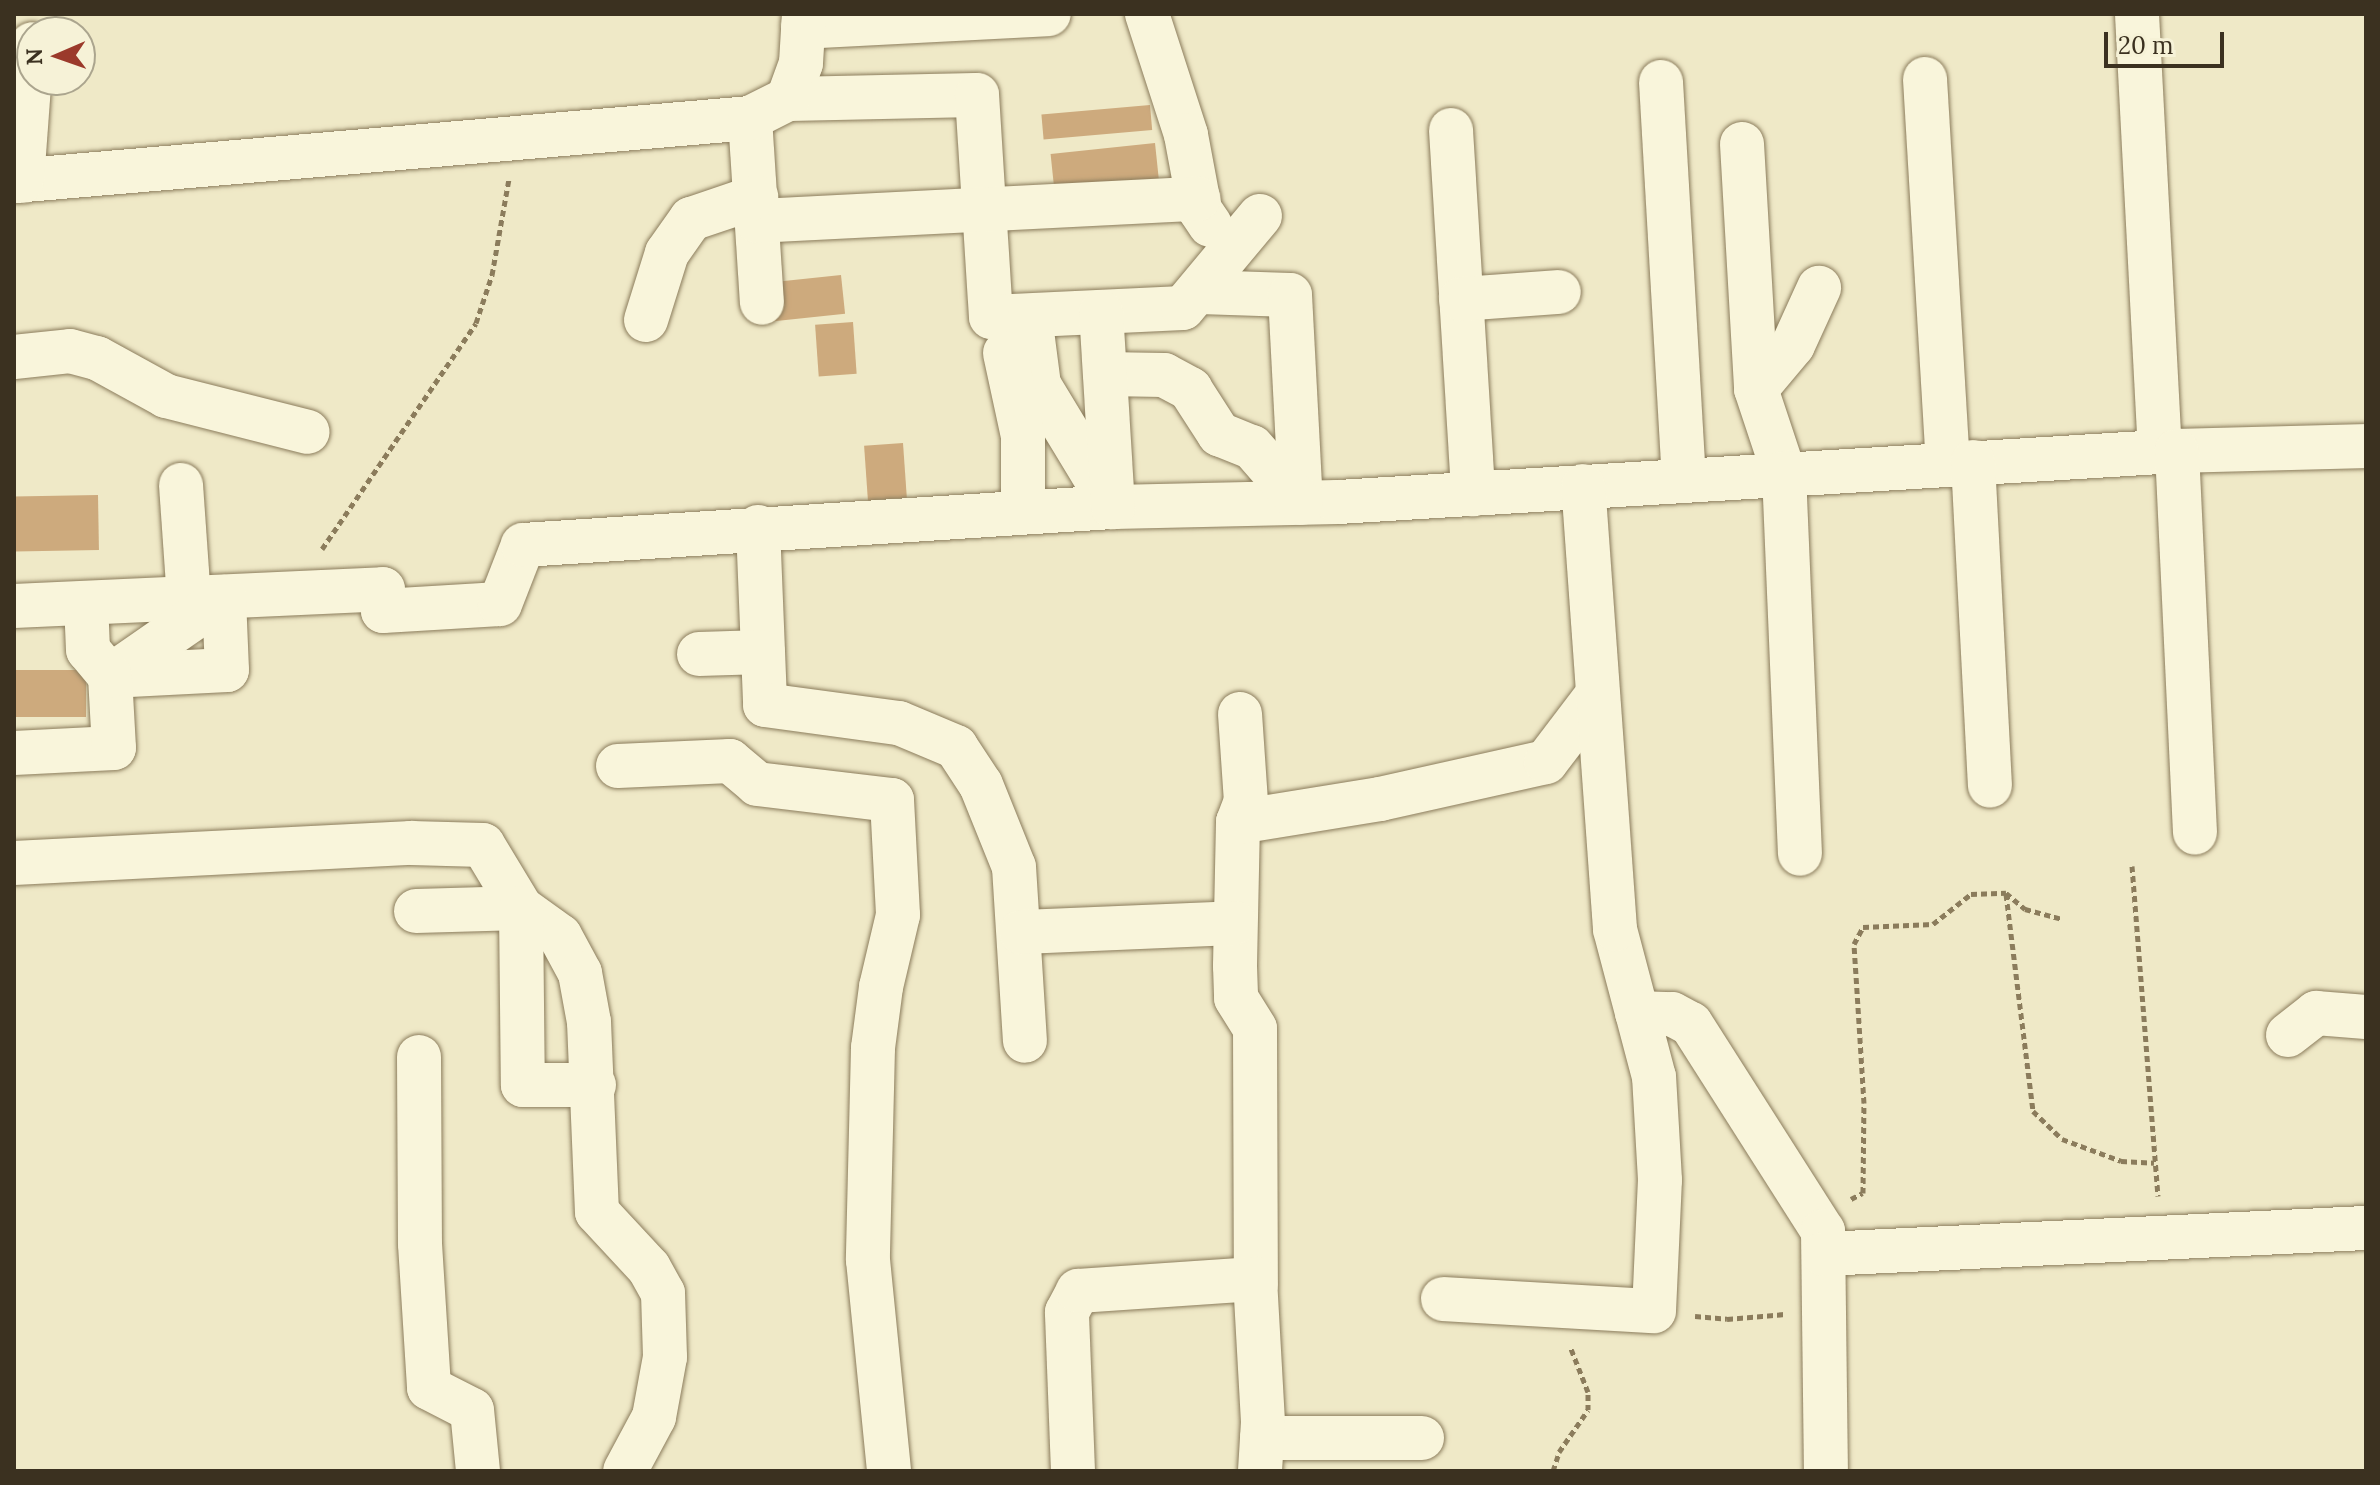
<!DOCTYPE html>
<html>
<head>
<meta charset="utf-8">
<style>
  body { margin:0 }
  #map { position:relative; width:2380px; height:1485px; overflow:hidden; background:#efe9c7; font-family:Lora,serif }
  div>[style] { position:absolute }
  [style*='--x'] { left:calc(var(--x)*1px); top:calc(var(--y)*1px); width:calc(var(--w)*1px); rotate:calc(var(--a)*1deg) }
  .building>* { inset:0; background:#cdaa7d; transform-origin:0 0 }
  .path>* { height:5px; margin-top:-2.5px; transform-origin:0; background:repeating-linear-gradient(90deg,#8b7c5c 0 6px,transparent 0 10px) }
  .roads { filter:drop-shadow(0 0 2px #8b7c5c) drop-shadow(0 0 2px #8b7c5c) }
  .minor>* { height:44px; margin:-22px; padding:0 22px; transform-origin:22px; border-radius:22px; background:#f9f5db }
  span { translate:-50% -50%; white-space:nowrap; text-align:center; line-height:1.15; -webkit-text-stroke:7px #f6f2d7; paint-order:stroke }
  .frame { position:absolute; inset:0; border:16px solid #3b3120; pointer-events:none }
  .north { position:absolute; left:16px; top:16px; width:80px; height:80px; box-sizing:border-box; background:#f6f2d7; border:2px solid #aba58e; border-radius:50%; rotate:268deg; font-size:22px; font-weight:700; line-height:32px; text-align:center; color:#3b3120 }
  .north::after { content:''; display:block; margin:auto; width:28px; height:36px; background:#9b3a2b; clip-path:polygon(50% 0,100% 100%,50% 72%,0 100%) }
  .scale { position:absolute; left:2104px; top:32px; width:120px; height:36px; box-sizing:border-box; border:4px solid #3b3120; border-top:0; padding-left:10px; font-size:24px; line-height:28px; white-space:nowrap; color:#3b3120; -webkit-text-stroke:6px #f6f2d7; paint-order:stroke }
</style>
</head>
<body>
<div id="map">
  <div class="building">
    <div style="left:1150px;top:105px;width:25px;height:109px;rotate:85deg"></div>
    <div style="left:1155px;top:143px;width:41px;height:105px;rotate:84deg"></div>
    <div style="left:841px;top:275px;width:39px;height:74px;rotate:84deg"></div>
    <div style="left:853px;top:322px;width:52px;height:38px;rotate:86deg"></div>
    <div style="left:903px;top:443px;width:55px;height:39px;rotate:86deg"></div>
    <div style="left:98px;top:495px;width:55px;height:84px;rotate:89deg"></div>
    <div style="left:14px;top:670px;width:72px;height:47px"></div>
  </div>
  <div class="path">
    <div style="--x:322;--y:549;--w:273;--a:-55.7"></div>
    <div style="--x:476;--y:323;--w:51;--a:-71.6"></div>
    <div style="--x:492;--y:275;--w:97;--a:-80"></div>
    <div style="--x:2132;--y:866;--w:331;--a:85.5"></div>
    <div style="--x:2006;--y:894;--w:219;--a:82.9"></div>
    <div style="--x:2033;--y:1111;--w:40;--a:44"></div>
    <div style="--x:2062;--y:1139;--w:63;--a:20.4"></div>
    <div style="--x:2121;--y:1161;--w:33;--a:3"></div>
    <div style="--x:1851;--y:1199;--w:13;--a:-27"></div>
    <div style="--x:1863;--y:1193;--w:90;--a:-89.4"></div>
    <div style="--x:1864;--y:1103;--w:159;--a:-93.6"></div>
    <div style="--x:1854;--y:944;--w:19;--a:-62"></div>
    <div style="--x:1863;--y:927;--w:70;--a:-2.5"></div>
    <div style="--x:1933;--y:924;--w:48;--a:-38.3"></div>
    <div style="--x:1971;--y:894;--w:35;--a:-2"></div>
    <div style="--x:2006;--y:893;--w:25;--a:40"></div>
    <div style="--x:2025;--y:909;--w:38;--a:15"></div>
    <div style="--x:1695;--y:1316;--w:32;--a:5"></div>
    <div style="--x:1727;--y:1319;--w:58;--a:-4.9"></div>
    <div style="--x:1553;--y:1471;--w:20;--a:-72"></div>
    <div style="--x:1559;--y:1452;--w:51;--a:-55.4"></div>
    <div style="--x:1588;--y:1410;--w:18;--a:-90"></div>
    <div style="--x:1588;--y:1392;--w:49;--a:-111.4"></div>
  </div>
  <div class="roads">
    <div class="minor">
      <div style="--x:1147;--y:14;--w:127;--a:72.1"></div>
      <div style="--x:1186;--y:135;--w:76;--a:79.4"></div>
      <div style="--x:1200;--y:210;--w:18;--a:56"></div>
      <div style="--x:2137;--y:14;--w:439;--a:87"></div>
      <div style="--x:803;--y:27;--w:246;--a:-3"></div>
      <div style="--x:1925;--y:79;--w:386;--a:86.6"></div>
      <div style="--x:1661;--y:82;--w:398;--a:86.7"></div>
      <div style="--x:788;--y:99;--w:189;--a:-1.2"></div>
      <div style="--x:977;--y:95;--w:222;--a:86.4"></div>
      <div style="--x:991;--y:317;--w:192;--a:-2.7"></div>
      <div style="--x:1183;--y:308;--w:120;--a:-50.1"></div>
      <div style="--x:750;--y:118;--w:185;--a:86.3"></div>
      <div style="--x:1451;--y:130;--w:365;--a:86.5"></div>
      <div style="--x:1742;--y:144;--w:245;--a:86.7"></div>
      <div style="--x:1756;--y:389;--w:89;--a:71.6"></div>
      <div style="--x:1784;--y:473;--w:381;--a:87.6"></div>
      <div style="--x:14;--y:181;--w:739;--a:-4.89"></div>
      <div style="--x:750;--y:118;--w:42;--a:-26.6"></div>
      <div style="--x:788;--y:99;--w:38;--a:-70"></div>
      <div style="--x:801;--y:63;--w:49;--a:-86.5"></div>
      <div style="--x:22;--y:181;--w:137;--a:-85.8"></div>
      <div style="--x:757;--y:221;--w:442;--a:-2.9"></div>
      <div style="--x:1200;--y:292;--w:90;--a:1.9"></div>
      <div style="--x:1290;--y:295;--w:208;--a:87"></div>
      <div style="--x:1461;--y:299;--w:98;--a:-4.1"></div>
      <div style="--x:1030;--y:316;--w:70;--a:82.6"></div>
      <div style="--x:1039;--y:385;--w:143;--a:58.8"></div>
      <div style="--x:1113;--y:507;--w:225;--a:-1.3"></div>
      <div style="--x:1338;--y:502;--w:841;--a:-3.48"></div>
      <div style="--x:2177;--y:451;--w:189;--a:-1.5"></div>
      <div style="--x:646;--y:320;--w:70;--a:-72.6"></div>
      <div style="--x:667;--y:253;--w:42;--a:-54.8"></div>
      <div style="--x:691;--y:219;--w:69;--a:-18.7"></div>
      <div style="--x:1005;--y:353;--w:85;--a:77.8"></div>
      <div style="--x:1023;--y:436;--w:76;--a:90"></div>
      <div style="--x:14;--y:357;--w:56;--a:-6.1"></div>
      <div style="--x:70;--y:351;--w:28;--a:15"></div>
      <div style="--x:97;--y:358;--w:79;--a:28.8"></div>
      <div style="--x:166;--y:396;--w:146;--a:14.2"></div>
      <div style="--x:1105;--y:374;--w:59;--a:1"></div>
      <div style="--x:1164;--y:375;--w:30;--a:28"></div>
      <div style="--x:1190;--y:389;--w:54;--a:57.2"></div>
      <div style="--x:1219;--y:434;--w:35;--a:22"></div>
      <div style="--x:1252;--y:447;--w:74;--a:48.8"></div>
      <div style="--x:1756;--y:389;--w:57;--a:-49.9"></div>
      <div style="--x:1793;--y:345;--w:63;--a:-65.5"></div>
      <div style="--x:2177;--y:451;--w:382;--a:87.3"></div>
      <div style="--x:1973;--y:462;--w:324;--a:87"></div>
      <div style="--x:181;--y:485;--w:113;--a:86"></div>
      <div style="--x:758;--y:527;--w:178;--a:87.7"></div>
      <div style="--x:765;--y:705;--w:135;--a:7.7"></div>
      <div style="--x:899;--y:723;--w:62;--a:22.8"></div>
      <div style="--x:956;--y:747;--w:45;--a:56.7"></div>
      <div style="--x:981;--y:785;--w:88;--a:68.1"></div>
      <div style="--x:1014;--y:867;--w:174;--a:86.4"></div>
      <div style="--x:14;--y:606;--w:369;--a:-2.6"></div>
      <div style="--x:383;--y:589;--w:22;--a:90"></div>
      <div style="--x:383;--y:611;--w:117;--a:-3.4"></div>
      <div style="--x:500;--y:604;--w:63;--a:-68.7"></div>
      <div style="--x:523;--y:545;--w:591;--a:-3.69"></div>
      <div style="--x:1113;--y:507;--w:195;--a:-93.5"></div>
      <div style="--x:699;--y:654;--w:64;--a:-1.8"></div>
      <div style="--x:110;--y:676;--w:117;--a:-2.9"></div>
      <div style="--x:227;--y:670;--w:73;--a:-92.4"></div>
      <div style="--x:110;--y:676;--w:139;--a:-34.7"></div>
      <div style="--x:1240;--y:714;--w:87;--a:86.1"></div>
      <div style="--x:1246;--y:801;--w:22;--a:111"></div>
      <div style="--x:1238;--y:822;--w:144;--a:91.2"></div>
      <div style="--x:1235;--y:966;--w:32;--a:88"></div>
      <div style="--x:1236;--y:998;--w:36;--a:58"></div>
      <div style="--x:1255;--y:1029;--w:256;--a:89.8"></div>
      <div style="--x:14;--y:753;--w:100;--a:-2.9"></div>
      <div style="--x:114;--y:748;--w:72;--a:-93.2"></div>
      <div style="--x:110;--y:676;--w:34;--a:-130"></div>
      <div style="--x:88;--y:650;--w:47;--a:-92.4"></div>
      <div style="--x:618;--y:766;--w:112;--a:-2.6"></div>
      <div style="--x:730;--y:761;--w:35;--a:40"></div>
      <div style="--x:757;--y:784;--w:136;--a:6.8"></div>
      <div style="--x:892;--y:800;--w:115;--a:87"></div>
      <div style="--x:898;--y:915;--w:74;--a:103.3"></div>
      <div style="--x:881;--y:987;--w:62;--a:97.5"></div>
      <div style="--x:873;--y:1048;--w:212;--a:91.4"></div>
      <div style="--x:868;--y:1260;--w:212;--a:84.3"></div>
      <div style="--x:1238;--y:822;--w:144;--a:-9.2"></div>
      <div style="--x:1380;--y:799;--w:170;--a:-12.6"></div>
      <div style="--x:1546;--y:762;--w:84;--a:-52.7"></div>
      <div style="--x:14;--y:863;--w:398;--a:-2.9"></div>
      <div style="--x:411;--y:843;--w:72;--a:1.6"></div>
      <div style="--x:483;--y:845;--w:74;--a:58.9"></div>
      <div style="--x:521;--y:908;--w:48;--a:35.7"></div>
      <div style="--x:560;--y:936;--w:42;--a:61.6"></div>
      <div style="--x:580;--y:973;--w:50;--a:79.6"></div>
      <div style="--x:589;--y:1022;--w:190;--a:87.6"></div>
      <div style="--x:597;--y:1212;--w:76;--a:47.1"></div>
      <div style="--x:649;--y:1268;--w:29;--a:61"></div>
      <div style="--x:663;--y:1293;--w:64;--a:88.2"></div>
      <div style="--x:665;--y:1357;--w:61;--a:100.4"></div>
      <div style="--x:654;--y:1417;--w:61;--a:118.2"></div>
      <div style="--x:416;--y:911;--w:105;--a:-1.6"></div>
      <div style="--x:521;--y:908;--w:177;--a:89.4"></div>
      <div style="--x:523;--y:1085;--w:71;--a:0"></div>
      <div style="--x:1021;--y:932;--w:214;--a:-2.4"></div>
      <div style="--x:1637;--y:1013;--w:35;--a:2"></div>
      <div style="--x:1672;--y:1014;--w:21;--a:28"></div>
      <div style="--x:1691;--y:1024;--w:246;--a:57.5"></div>
      <div style="--x:1823;--y:1231;--w:240;--a:89.3"></div>
      <div style="--x:2288;--y:1035;--w:36;--a:-38"></div>
      <div style="--x:2316;--y:1013;--w:50;--a:4.6"></div>
      <div style="--x:419;--y:1057;--w:187;--a:89.7"></div>
      <div style="--x:420;--y:1244;--w:144;--a:86.4"></div>
      <div style="--x:429;--y:1388;--w:48;--a:27.1"></div>
      <div style="--x:472;--y:1410;--w:61;--a:84.4"></div>
      <div style="--x:1824;--y:1254;--w:543;--a:-2.75"></div>
      <div style="--x:1443;--y:1299;--w:211;--a:3.3"></div>
      <div style="--x:1654;--y:1311;--w:131;--a:-87.4"></div>
      <div style="--x:1660;--y:1180;--w:103;--a:-93.3"></div>
      <div style="--x:1654;--y:1077;--w:153;--a:-104.8"></div>
      <div style="--x:1615;--y:929;--w:444;--a:-94.1"></div>
      <div style="--x:1262;--y:1438;--w:160;--a:0"></div>
      <div style="--x:1073;--y:1471;--w:159;--a:-92.2"></div>
      <div style="--x:1067;--y:1312;--w:24;--a:-62"></div>
      <div style="--x:1078;--y:1291;--w:177;--a:-3.9"></div>
      <div style="--x:1255;--y:1279;--w:143;--a:86.8"></div>
      <div style="--x:1263;--y:1422;--w:49;--a:93.5"></div>
    </div>
  </div>
  <div class="frame"></div>
  <div class="north">N</div>
  <div class="scale">20 m</div>
</div>
</body>
</html>
